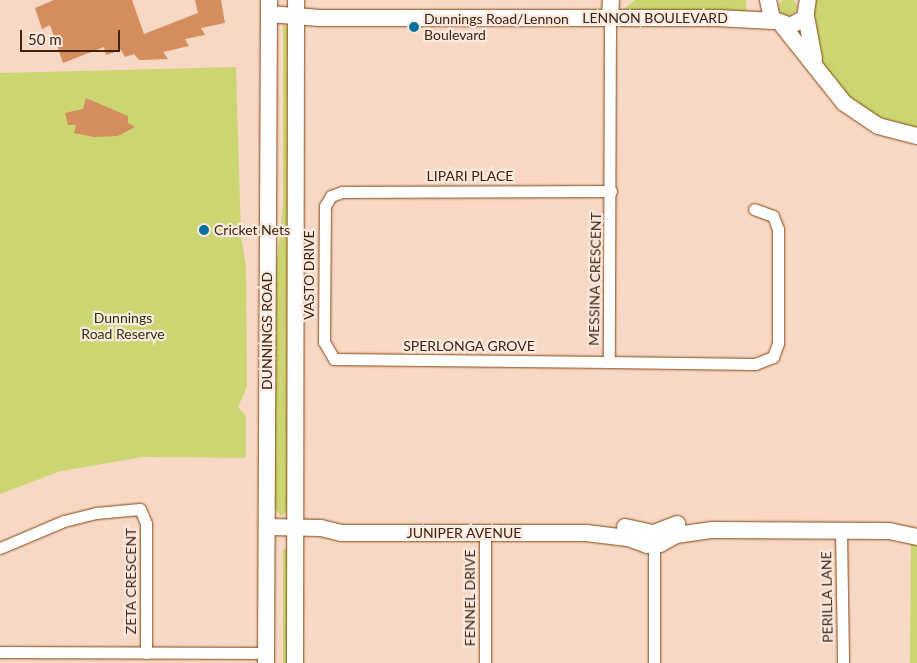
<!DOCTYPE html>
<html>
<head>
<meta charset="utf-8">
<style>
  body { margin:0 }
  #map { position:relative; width:917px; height:663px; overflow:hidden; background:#f7d8c5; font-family:Lato,sans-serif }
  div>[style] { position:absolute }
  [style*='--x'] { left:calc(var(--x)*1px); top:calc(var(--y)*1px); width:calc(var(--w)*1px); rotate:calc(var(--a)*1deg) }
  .green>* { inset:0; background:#cbd672 }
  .round { border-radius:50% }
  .building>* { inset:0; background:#d48d5d }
  .roads { filter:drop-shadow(0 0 1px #84440d) drop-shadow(0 0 1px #84440d) }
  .street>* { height:11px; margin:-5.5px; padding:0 5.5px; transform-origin:5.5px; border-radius:5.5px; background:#fff }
  .secondary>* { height:16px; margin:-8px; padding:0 8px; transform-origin:8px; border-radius:8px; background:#fff }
  .dots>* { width:14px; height:14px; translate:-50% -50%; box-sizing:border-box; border:2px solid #f9e9df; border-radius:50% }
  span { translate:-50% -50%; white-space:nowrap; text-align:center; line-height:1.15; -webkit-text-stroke:4.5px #f9e9df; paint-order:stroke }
  .street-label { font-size:14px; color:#3f230f }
  .poi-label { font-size:14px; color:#3f230f }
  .left { translate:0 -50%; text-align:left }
  .park-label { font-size:14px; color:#303409 }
  .scale { position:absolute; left:20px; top:30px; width:100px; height:22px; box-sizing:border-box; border:2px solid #3f230f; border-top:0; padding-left:6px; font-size:15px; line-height:18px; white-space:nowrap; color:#3f230f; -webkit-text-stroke:4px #f9e9df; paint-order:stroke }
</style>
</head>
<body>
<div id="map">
  <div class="green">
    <div class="round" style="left:779px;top:-2px;width:18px;height:18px"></div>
    <div style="clip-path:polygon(635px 0,746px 0,746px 13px,622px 11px)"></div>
    <div style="clip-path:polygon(814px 0,917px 0,917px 128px,877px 117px,849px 98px,827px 72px,813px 39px)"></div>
    <div style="clip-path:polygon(283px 24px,288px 28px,287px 511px,281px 516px,275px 508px,276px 271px,283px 205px)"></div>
    <div style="clip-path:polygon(236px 67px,241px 236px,246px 266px,247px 387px,238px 407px,246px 416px,246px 458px,143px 457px,61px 471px,0 494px,0 73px)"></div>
    <div style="clip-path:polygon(911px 541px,917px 542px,917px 663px,910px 663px)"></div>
    <div style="clip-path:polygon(288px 548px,289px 663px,283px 663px,283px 550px)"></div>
  </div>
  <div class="building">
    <div style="clip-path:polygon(54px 0,132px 0,144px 34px,198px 13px,195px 0,221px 0,225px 23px,201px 28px,205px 35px,185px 39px,189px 46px,163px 52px,168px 59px,139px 60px,134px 54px,125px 57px,121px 50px,106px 55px,104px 47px,63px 63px,50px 25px,42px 29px,35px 8px)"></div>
    <div style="clip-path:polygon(86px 98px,128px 116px,128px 123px,135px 127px,118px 136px,94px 137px,74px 133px,76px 125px,68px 125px,65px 113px,83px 109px)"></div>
  </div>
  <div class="roads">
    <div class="street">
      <div style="--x:610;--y:18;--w:344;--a:90.2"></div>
      <div style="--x:609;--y:362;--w:146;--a:0.8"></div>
      <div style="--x:755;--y:364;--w:19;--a:-21"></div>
      <div style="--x:773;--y:357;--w:15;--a:-70"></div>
      <div style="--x:778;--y:343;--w:114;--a:-90"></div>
      <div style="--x:778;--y:229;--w:14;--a:-111"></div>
      <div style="--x:773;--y:216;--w:20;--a:-160"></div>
      <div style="--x:609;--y:362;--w:275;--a:-179.4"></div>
      <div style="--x:334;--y:359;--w:20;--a:-120"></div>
      <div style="--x:324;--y:342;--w:136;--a:-89.6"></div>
      <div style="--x:325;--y:206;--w:12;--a:-59"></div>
      <div style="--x:331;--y:196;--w:12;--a:-20"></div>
      <div style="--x:342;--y:192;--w:269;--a:-0.2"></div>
      <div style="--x:841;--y:530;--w:133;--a:89.1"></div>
      <div style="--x:0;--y:548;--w:69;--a:-22.9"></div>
      <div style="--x:64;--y:521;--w:33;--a:-14"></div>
      <div style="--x:96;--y:513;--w:44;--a:-5.2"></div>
      <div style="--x:140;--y:509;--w:15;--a:67"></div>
      <div style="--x:146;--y:523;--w:130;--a:90"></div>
      <div style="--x:0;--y:652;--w:266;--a:0.2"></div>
      <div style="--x:485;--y:663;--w:130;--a:-90"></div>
      <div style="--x:654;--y:663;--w:125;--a:-90"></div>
    </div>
    <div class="secondary">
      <div style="--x:768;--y:0;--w:19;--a:78"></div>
      <div style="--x:772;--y:19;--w:19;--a:21"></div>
      <div style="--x:790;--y:26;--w:17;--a:-28"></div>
      <div style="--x:805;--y:18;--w:18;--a:-81"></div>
      <div style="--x:269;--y:14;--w:51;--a:4.5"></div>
      <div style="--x:320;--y:18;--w:397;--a:0"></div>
      <div style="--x:717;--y:18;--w:58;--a:3"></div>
      <div style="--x:806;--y:16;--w:44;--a:79.5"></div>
      <div style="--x:610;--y:18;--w:18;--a:-87"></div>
      <div style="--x:782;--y:25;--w:100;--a:51.5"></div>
      <div style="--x:844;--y:103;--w:41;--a:34.1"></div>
      <div style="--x:878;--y:126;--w:40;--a:14.4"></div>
      <div style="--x:267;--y:527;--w:54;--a:1.1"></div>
      <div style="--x:321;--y:528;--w:21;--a:14"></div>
      <div style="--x:341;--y:533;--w:245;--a:0"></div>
      <div style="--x:586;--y:533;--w:42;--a:6.8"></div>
      <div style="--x:628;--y:538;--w:20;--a:20"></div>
      <div style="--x:647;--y:545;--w:13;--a:-4"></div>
      <div style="--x:660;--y:544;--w:18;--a:-29"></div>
      <div style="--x:676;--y:535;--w:37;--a:-8"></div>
      <div style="--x:713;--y:530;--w:176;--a:0.3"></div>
      <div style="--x:889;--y:531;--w:29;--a:12"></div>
      <div style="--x:625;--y:527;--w:30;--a:12"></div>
      <div style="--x:654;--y:533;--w:25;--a:-21"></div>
      <div style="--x:266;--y:663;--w:663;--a:-89.74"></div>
      <div style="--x:295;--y:663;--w:663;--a:-89.91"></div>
    </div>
  </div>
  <div class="dots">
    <div style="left:414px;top:27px;background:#03719c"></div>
    <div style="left:204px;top:230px;background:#03719c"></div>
  </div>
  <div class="street-label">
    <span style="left:655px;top:18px">LENNON BOULEVARD</span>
    <span style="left:470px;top:176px">LIPARI PLACE</span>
    <span style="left:309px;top:275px;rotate:-90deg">VASTO DRIVE</span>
    <span style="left:595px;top:279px;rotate:-89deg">MESSINA CRESCENT</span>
    <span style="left:267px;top:331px;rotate:-90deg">DUNNINGS ROAD</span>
    <span style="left:469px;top:346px">SPERLONGA GROVE</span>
    <span style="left:464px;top:533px">JUNIPER AVENUE</span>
    <span style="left:131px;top:581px;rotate:-90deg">ZETA CRESCENT</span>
    <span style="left:827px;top:597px;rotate:-91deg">PERILLA LANE</span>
    <span style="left:470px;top:598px;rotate:-90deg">FENNEL DRIVE</span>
  </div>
  <div class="poi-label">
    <span class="left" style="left:424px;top:27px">Dunnings Road/Lennon<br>Boulevard</span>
    <span class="left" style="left:214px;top:230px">Cricket Nets</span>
  </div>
  <div class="park-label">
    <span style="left:123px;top:326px">Dunnings<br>Road Reserve</span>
  </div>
  <div class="scale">50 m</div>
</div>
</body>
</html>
